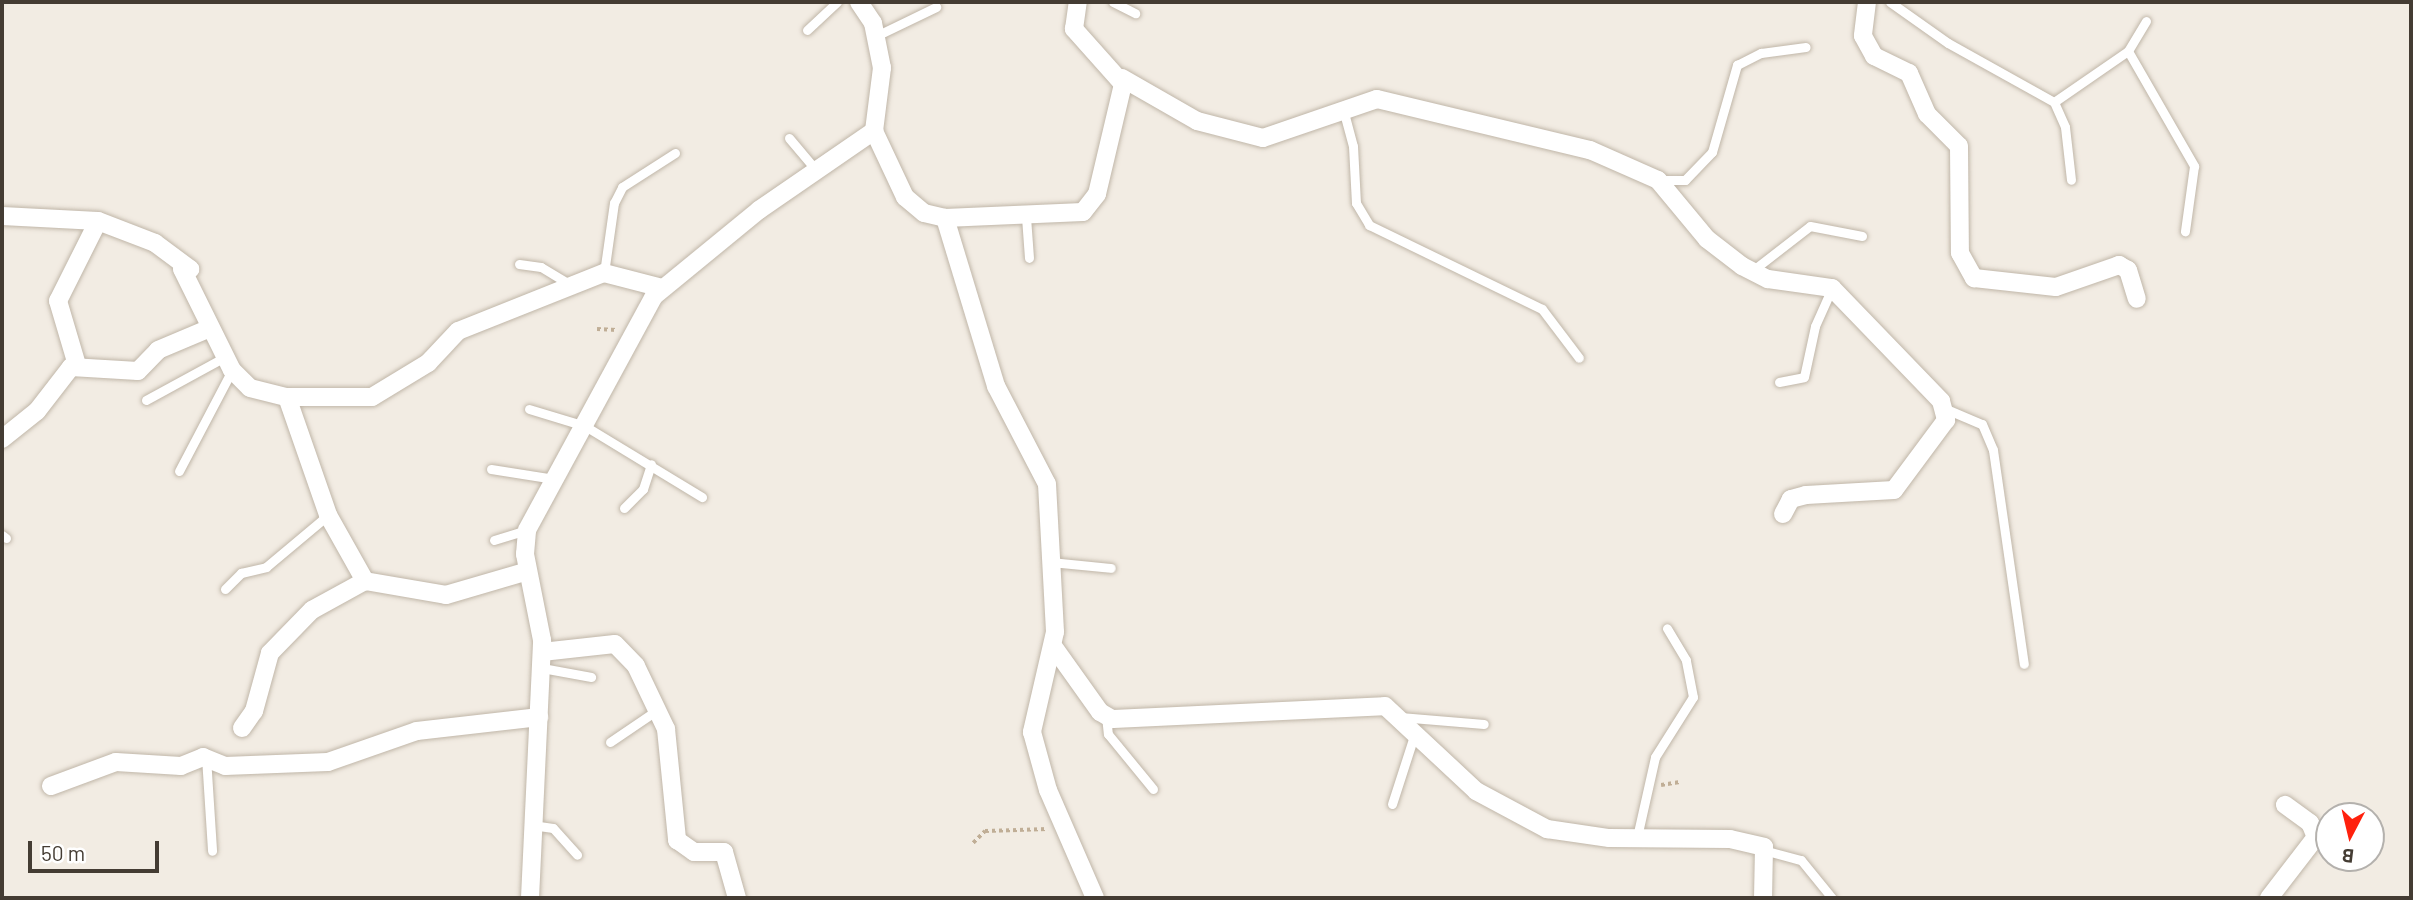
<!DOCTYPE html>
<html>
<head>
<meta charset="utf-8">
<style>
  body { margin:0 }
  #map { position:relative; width:2413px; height:900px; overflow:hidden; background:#f2ece3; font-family:Barlow,sans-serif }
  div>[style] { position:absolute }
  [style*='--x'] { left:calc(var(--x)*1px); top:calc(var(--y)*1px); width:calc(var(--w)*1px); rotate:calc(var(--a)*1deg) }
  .path>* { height:3.5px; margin-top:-1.75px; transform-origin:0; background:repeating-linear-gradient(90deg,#c0ae96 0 3.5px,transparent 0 7px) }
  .roads { filter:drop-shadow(0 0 2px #c0b6a8) drop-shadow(0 0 2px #c0b6a8) }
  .service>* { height:9px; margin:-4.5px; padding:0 4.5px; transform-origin:4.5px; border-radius:4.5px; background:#fff }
  .minor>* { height:18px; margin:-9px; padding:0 9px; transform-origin:9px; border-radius:9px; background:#fff }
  span { translate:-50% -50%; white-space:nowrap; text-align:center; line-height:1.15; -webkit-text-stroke:6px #fff; paint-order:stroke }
  .frame { position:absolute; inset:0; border:4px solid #443c33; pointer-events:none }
  .north { position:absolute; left:2315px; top:802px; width:70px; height:70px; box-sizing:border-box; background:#fff; border:2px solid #b4b1ad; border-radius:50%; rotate:187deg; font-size:19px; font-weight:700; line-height:28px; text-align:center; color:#443c33 }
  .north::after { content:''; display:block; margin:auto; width:24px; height:32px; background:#ff210d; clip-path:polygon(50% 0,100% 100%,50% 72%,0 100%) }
  .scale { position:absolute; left:28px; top:841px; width:131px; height:32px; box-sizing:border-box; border:4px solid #443c33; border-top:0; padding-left:9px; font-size:21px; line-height:24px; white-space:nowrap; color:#443c33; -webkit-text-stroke:5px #fff; paint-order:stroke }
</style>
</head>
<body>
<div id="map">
  <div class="path">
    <div style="--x:597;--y:329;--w:20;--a:3"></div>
    <div style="--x:1661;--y:785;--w:19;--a:-9"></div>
    <div style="--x:973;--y:843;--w:17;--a:-45"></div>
    <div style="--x:985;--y:831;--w:63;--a:-1.8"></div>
  </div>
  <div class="roads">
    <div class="service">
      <div style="--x:1113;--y:2;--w:25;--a:27"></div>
      <div style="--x:1890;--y:2;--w:71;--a:35.3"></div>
      <div style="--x:1948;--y:43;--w:121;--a:29.1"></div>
      <div style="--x:2054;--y:102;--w:27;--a:66"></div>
      <div style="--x:2065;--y:127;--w:53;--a:83.5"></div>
      <div style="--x:807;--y:30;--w:41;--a:-43"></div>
      <div style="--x:876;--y:36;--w:67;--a:-25.8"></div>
      <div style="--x:2128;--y:51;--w:133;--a:60.1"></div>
      <div style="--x:2194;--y:166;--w:66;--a:97.9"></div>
      <div style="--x:2054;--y:102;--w:90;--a:-34.6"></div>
      <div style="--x:2128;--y:51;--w:35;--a:-59"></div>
      <div style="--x:1343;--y:109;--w:38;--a:75"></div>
      <div style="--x:1353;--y:146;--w:57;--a:87"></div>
      <div style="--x:1356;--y:203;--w:26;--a:59"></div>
      <div style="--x:1369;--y:225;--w:192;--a:25.9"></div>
      <div style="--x:1542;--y:309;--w:61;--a:52.9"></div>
      <div style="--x:789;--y:138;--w:42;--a:49.8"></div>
      <div style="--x:1659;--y:180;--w:26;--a:0"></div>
      <div style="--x:1685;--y:180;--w:39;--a:-46"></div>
      <div style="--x:1712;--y:152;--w:91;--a:-74"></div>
      <div style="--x:1737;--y:65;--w:27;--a:-27"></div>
      <div style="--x:1761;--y:53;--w:45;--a:-7.6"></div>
      <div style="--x:1026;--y:217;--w:41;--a:85.8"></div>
      <div style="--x:519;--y:264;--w:22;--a:8"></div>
      <div style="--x:541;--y:267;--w:35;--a:31"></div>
      <div style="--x:1752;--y:271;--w:73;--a:-37.8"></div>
      <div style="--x:1810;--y:226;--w:53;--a:10.9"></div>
      <div style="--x:604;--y:273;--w:71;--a:-81.9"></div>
      <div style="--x:614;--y:203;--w:18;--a:-63"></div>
      <div style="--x:622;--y:187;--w:63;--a:-32.7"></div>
      <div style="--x:1779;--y:382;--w:25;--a:-11"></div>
      <div style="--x:1804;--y:377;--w:52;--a:-77.8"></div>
      <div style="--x:1815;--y:326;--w:42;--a:-65.9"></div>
      <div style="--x:146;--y:400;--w:90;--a:-28.6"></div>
      <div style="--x:529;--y:409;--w:59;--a:16.9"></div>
      <div style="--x:585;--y:426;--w:137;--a:31.3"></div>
      <div style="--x:1946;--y:409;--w:39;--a:23"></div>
      <div style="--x:1982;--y:424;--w:28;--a:67"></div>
      <div style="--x:1993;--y:450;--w:216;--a:81.8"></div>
      <div style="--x:491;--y:469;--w:64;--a:9"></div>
      <div style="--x:179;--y:471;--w:114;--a:-62.3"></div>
      <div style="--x:624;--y:508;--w:27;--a:-45"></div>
      <div style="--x:643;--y:489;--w:26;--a:-72"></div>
      <div style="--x:2;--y:535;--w:5;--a:37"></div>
      <div style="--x:494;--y:540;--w:34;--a:-17"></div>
      <div style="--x:1050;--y:562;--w:61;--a:5.6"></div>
      <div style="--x:225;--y:589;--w:23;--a:-45"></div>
      <div style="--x:241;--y:573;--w:26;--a:-13"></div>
      <div style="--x:266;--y:567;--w:81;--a:-40"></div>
      <div style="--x:542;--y:668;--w:50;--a:10.4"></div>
      <div style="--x:1106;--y:716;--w:18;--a:84"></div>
      <div style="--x:1108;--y:734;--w:71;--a:50.7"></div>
      <div style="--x:1400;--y:717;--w:84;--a:4.8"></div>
      <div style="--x:610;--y:742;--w:57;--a:-34.2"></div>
      <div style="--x:206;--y:757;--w:94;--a:86.3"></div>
      <div style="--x:1392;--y:804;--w:71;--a:-72.1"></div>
      <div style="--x:532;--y:825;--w:21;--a:8"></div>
      <div style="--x:553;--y:828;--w:36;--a:48"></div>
      <div style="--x:1637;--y:837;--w:82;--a:-77.3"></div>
      <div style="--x:1655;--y:757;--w:71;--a:-57.7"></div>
      <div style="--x:1693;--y:697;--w:38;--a:-101"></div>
      <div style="--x:1686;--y:660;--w:37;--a:-121"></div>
      <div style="--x:1767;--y:851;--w:35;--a:15"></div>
      <div style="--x:1801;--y:860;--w:49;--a:50.8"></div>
    </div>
    <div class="minor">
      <div style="--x:1867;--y:2;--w:34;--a:97"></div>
      <div style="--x:1863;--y:36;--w:23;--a:61"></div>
      <div style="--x:1874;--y:56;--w:39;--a:26"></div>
      <div style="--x:1909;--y:73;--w:45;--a:66.3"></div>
      <div style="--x:1927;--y:114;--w:45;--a:45"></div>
      <div style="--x:1959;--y:146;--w:107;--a:89.5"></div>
      <div style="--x:1960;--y:253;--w:29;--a:61"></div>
      <div style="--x:1974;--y:278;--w:82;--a:6.3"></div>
      <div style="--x:2056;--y:287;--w:67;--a:-19.2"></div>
      <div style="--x:2119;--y:265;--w:10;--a:29"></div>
      <div style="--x:2128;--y:270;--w:30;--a:73"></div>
      <div style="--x:1122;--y:78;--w:86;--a:29.8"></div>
      <div style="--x:1197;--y:121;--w:68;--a:14.4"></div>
      <div style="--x:1263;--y:138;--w:120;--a:-18.9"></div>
      <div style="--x:1377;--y:99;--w:219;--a:13.5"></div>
      <div style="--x:1590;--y:150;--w:74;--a:23.8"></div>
      <div style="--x:1658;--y:180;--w:77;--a:50.3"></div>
      <div style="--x:1707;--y:239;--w:44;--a:37.6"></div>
      <div style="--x:1742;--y:266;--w:29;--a:27"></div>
      <div style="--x:1768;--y:279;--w:65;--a:8"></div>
      <div style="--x:1832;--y:288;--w:157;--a:46"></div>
      <div style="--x:1941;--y:401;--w:20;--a:75"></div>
      <div style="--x:1946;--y:420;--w:87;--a:126.6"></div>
      <div style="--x:1894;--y:490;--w:88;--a:176.7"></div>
      <div style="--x:1806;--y:495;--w:16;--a:165"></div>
      <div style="--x:1791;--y:499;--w:17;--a:118"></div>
      <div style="--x:874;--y:131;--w:73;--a:64.8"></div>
      <div style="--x:905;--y:197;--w:25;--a:40"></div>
      <div style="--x:924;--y:213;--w:22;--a:13"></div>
      <div style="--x:945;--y:218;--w:138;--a:-2.5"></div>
      <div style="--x:1083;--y:212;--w:23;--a:-52"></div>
      <div style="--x:1097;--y:194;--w:113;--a:-76.7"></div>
      <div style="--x:1123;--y:84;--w:74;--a:-131.7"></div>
      <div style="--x:1074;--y:29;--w:27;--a:-82"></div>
      <div style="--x:2;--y:216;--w:96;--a:3"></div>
      <div style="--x:98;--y:221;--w:61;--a:21.1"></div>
      <div style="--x:155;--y:243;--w:44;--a:36.6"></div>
      <div style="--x:190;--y:269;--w:8;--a:180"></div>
      <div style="--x:182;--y:269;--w:113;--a:63.7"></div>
      <div style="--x:232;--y:370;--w:25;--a:45"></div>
      <div style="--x:250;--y:388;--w:38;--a:14"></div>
      <div style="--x:287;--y:397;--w:125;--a:70.8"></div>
      <div style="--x:328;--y:515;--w:76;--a:60.7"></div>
      <div style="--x:365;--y:581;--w:82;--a:9.8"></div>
      <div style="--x:446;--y:595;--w:85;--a:-16.3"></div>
      <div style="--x:945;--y:218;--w:176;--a:73.1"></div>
      <div style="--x:996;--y:386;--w:110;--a:62.5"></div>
      <div style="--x:1047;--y:484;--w:148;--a:86.9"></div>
      <div style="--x:1055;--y:632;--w:103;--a:103"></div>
      <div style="--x:1032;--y:732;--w:60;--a:74.6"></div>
      <div style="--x:1048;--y:790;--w:118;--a:66.5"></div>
      <div style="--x:77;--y:365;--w:67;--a:-106.5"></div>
      <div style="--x:58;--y:301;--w:89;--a:-63.4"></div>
      <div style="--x:287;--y:397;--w:85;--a:0"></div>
      <div style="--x:372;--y:397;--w:66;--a:-31.3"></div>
      <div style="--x:428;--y:363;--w:44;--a:-46.8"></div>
      <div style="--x:458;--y:331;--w:157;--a:-21.7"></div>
      <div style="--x:604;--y:273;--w:60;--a:14.5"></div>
      <div style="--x:2;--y:439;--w:45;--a:-38.7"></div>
      <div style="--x:37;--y:411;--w:56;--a:-52.3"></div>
      <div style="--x:71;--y:367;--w:67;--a:3.4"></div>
      <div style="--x:138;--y:371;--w:29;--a:-46"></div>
      <div style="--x:158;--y:350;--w:56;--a:-22.9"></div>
      <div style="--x:1053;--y:646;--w:81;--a:54.5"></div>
      <div style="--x:1100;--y:712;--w:14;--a:30"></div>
      <div style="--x:1112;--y:719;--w:273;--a:-2.7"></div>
      <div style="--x:1385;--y:706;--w:125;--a:43"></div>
      <div style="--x:1476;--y:791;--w:81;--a:28.2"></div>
      <div style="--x:1547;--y:829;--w:63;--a:8.3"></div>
      <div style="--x:1609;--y:838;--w:121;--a:0.5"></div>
      <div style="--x:1730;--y:839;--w:35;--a:13"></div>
      <div style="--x:1764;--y:847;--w:51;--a:91.1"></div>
      <div style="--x:542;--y:652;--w:73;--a:-6.3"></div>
      <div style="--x:615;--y:644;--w:30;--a:46"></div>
      <div style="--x:636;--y:666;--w:70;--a:64.5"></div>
      <div style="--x:666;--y:729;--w:112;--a:84.3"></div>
      <div style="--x:677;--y:840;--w:21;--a:35"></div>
      <div style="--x:694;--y:852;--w:30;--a:0"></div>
      <div style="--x:724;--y:852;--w:48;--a:74.2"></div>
      <div style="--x:242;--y:728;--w:21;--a:-55"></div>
      <div style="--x:254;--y:711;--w:60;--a:-74.6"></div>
      <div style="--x:270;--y:653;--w:60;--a:-45.7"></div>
      <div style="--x:312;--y:610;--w:60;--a:-28.7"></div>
      <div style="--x:51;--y:786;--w:69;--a:-20.3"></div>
      <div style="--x:116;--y:762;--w:65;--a:3.5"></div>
      <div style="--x:181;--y:766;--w:24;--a:-22"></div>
      <div style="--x:203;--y:757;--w:24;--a:22"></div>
      <div style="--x:225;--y:766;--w:103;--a:-2.2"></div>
      <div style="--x:328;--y:762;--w:94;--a:-19.2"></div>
      <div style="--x:417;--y:731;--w:123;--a:-6.5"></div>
      <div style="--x:530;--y:898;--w:258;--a:-87.3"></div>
      <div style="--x:542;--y:640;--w:88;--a:-101.2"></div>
      <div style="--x:525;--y:554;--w:24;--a:-85"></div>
      <div style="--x:527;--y:530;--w:266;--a:-61.5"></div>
      <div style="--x:654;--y:296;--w:136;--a:-39.3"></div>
      <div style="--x:759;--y:210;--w:140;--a:-34.5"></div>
      <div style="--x:874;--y:131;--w:64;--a:-82.8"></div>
      <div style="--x:882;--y:68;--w:46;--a:-101.3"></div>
      <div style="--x:873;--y:23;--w:25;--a:-124"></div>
      <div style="--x:2269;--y:898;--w:77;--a:-52.4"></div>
      <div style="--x:2316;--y:837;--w:15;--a:-113"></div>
      <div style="--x:2310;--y:823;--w:31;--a:-144"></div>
    </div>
  </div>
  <div class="frame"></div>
  <div class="north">B</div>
  <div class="scale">50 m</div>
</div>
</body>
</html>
